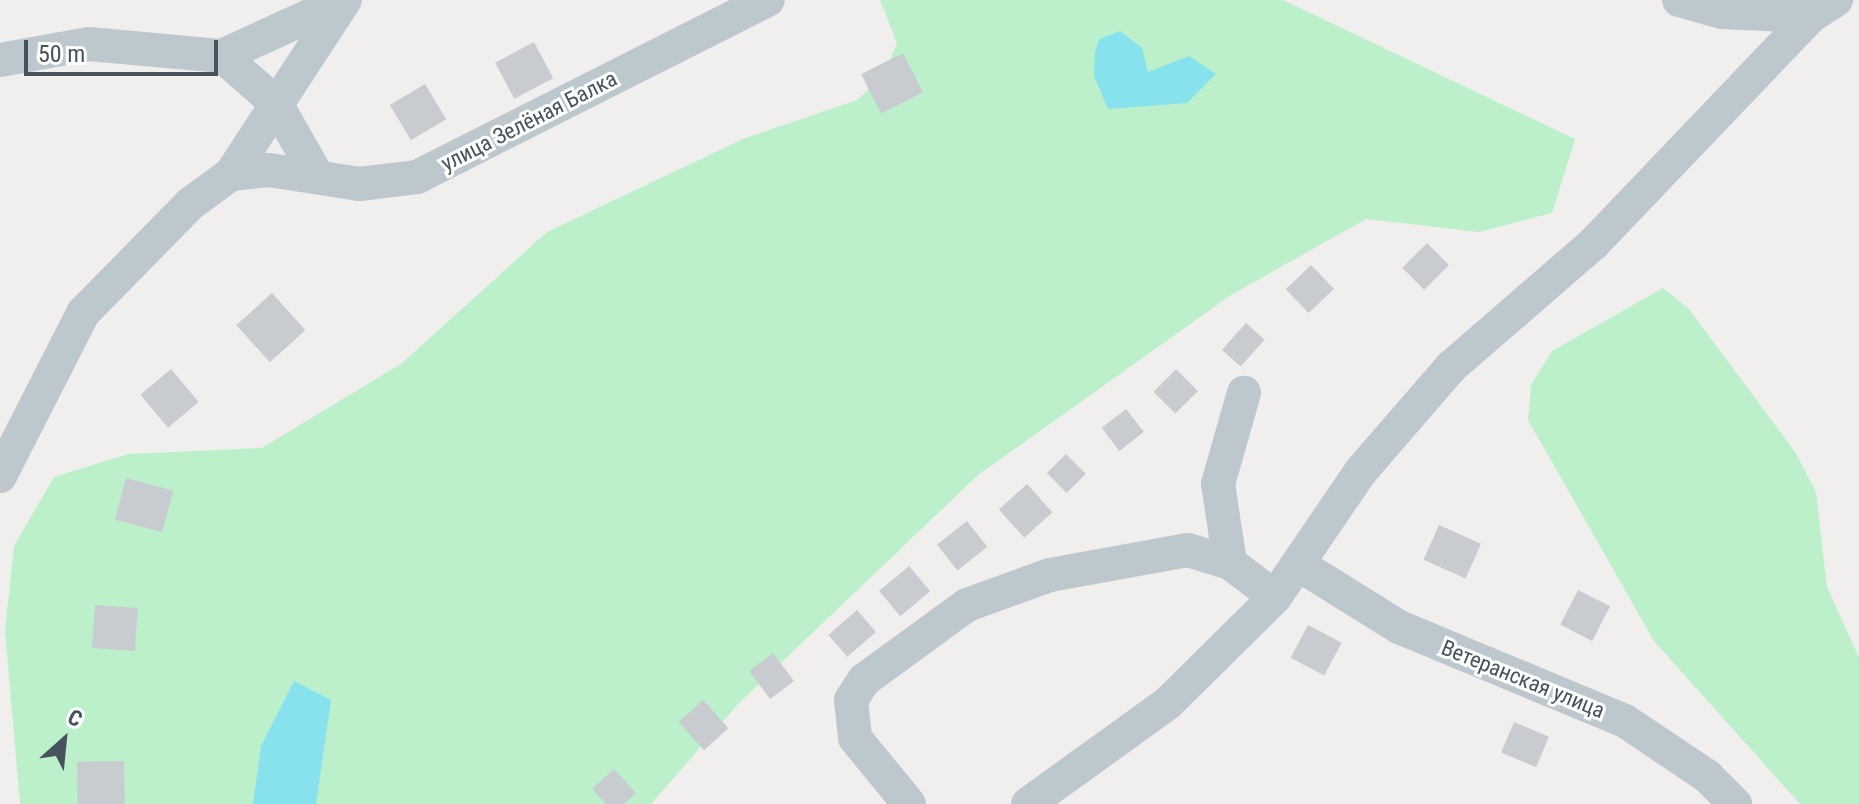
<!DOCTYPE html>
<html>
<head>
<meta charset="utf-8">
<style>
  body { margin:0 }
  #map { position:relative; width:1859px; height:804px; overflow:hidden; background:#f1eeee; font-family:"Roboto Condensed",sans-serif }
  div>[style] { position:absolute }
  [style*='--x'] { left:calc(var(--x)*1px); top:calc(var(--y)*1px); width:calc(var(--w)*1px); rotate:calc(var(--a)*1deg) }
  .green>* { inset:0; background:#bbf0cb }
  .water>* { inset:0; background:#87e2ee }
  .building>* { inset:0; background:#c8ccd1; transform-origin:0 0 }
  .minor>* { height:34px; margin:-17px; padding:0 17px; transform-origin:17px; border-radius:17px; background:#bcc7ce }
  span { translate:-50% -50%; white-space:nowrap; text-align:center; line-height:1.15; -webkit-text-stroke:6px #fff; paint-order:stroke }
  .street-label { font-size:22px; color:#46535c }
  .north { position:absolute; left:24px; top:700px; width:80px; height:80px; -webkit-text-stroke:6px #fff; paint-order:stroke; rotate:27deg; font-size:22px; font-weight:700; line-height:32px; text-align:center; color:#46535c }
  .north::after { content:''; display:block; margin:auto; width:28px; height:36px; background:#46535c; clip-path:polygon(50% 0,100% 100%,50% 72%,0 100%) }
  .scale { position:absolute; left:24px; top:40px; width:194px; height:36px; box-sizing:border-box; border:4px solid #46535c; border-top:0; padding-left:10px; font-size:24px; line-height:28px; white-space:nowrap; color:#46535c; -webkit-text-stroke:6px #fff; paint-order:stroke }
</style>
</head>
<body>
<div id="map">
  <div class="green">
    <div style="clip-path:polygon(880px 0,1283px 0,1575px 139px,1552px 213px,1479px 232px,1366px 219px,1231px 295px,978px 475px,739px 703px,651px 804px,20px 804px,5px 630px,14px 546px,54px 477px,128px 454px,262px 448px,402px 363px,547px 232px,743px 139px,857px 100px,883px 77px,897px 43px)"></div>
    <div style="clip-path:polygon(1663px 288px,1689px 309px,1795px 452px,1816px 492px,1827px 587px,1859px 658px,1859px 804px,1800px 804px,1654px 641px,1528px 420px,1531px 385px,1552px 351px)"></div>
  </div>
  <div class="water">
    <div style="clip-path:polygon(1120px 31px,1142px 48px,1148px 72px,1189px 56px,1216px 74px,1187px 103px,1108px 109px,1094px 76px,1095px 52px,1099px 39px)"></div>
    <div style="clip-path:polygon(294px 681px,331px 700px,316px 804px,253px 804px,261px 746px)"></div>
  </div>
  <div class="building">
    <div style="left:534px;top:42px;width:41px;height:44px;rotate:62deg"></div>
    <div style="left:903px;top:53px;width:44px;height:47px;rotate:63deg"></div>
    <div style="left:425px;top:84px;width:41px;height:41px;rotate:59deg"></div>
    <div style="left:1427px;top:243px;width:31px;height:35px;rotate:45deg"></div>
    <div style="left:1311px;top:265px;width:33px;height:35px;rotate:46deg"></div>
    <div style="left:272px;top:293px;width:50px;height:48px;rotate:48deg"></div>
    <div style="left:1246px;top:323px;width:25px;height:36px;rotate:42deg"></div>
    <div style="left:171px;top:369px;width:43px;height:40px;rotate:50deg"></div>
    <div style="left:1176px;top:369px;width:31px;height:32px;rotate:45deg"></div>
    <div style="left:1126px;top:409px;width:29px;height:31px;rotate:52deg"></div>
    <div style="left:1066px;top:454px;width:28px;height:27px;rotate:45deg"></div>
    <div style="left:126px;top:478px;width:49px;height:43px;rotate:15deg"></div>
    <div style="left:1027px;top:484px;width:38px;height:38px;rotate:48deg"></div>
    <div style="left:967px;top:521px;width:33px;height:38px;rotate:52deg"></div>
    <div style="left:1439px;top:525px;width:46px;height:38px;rotate:24deg"></div>
    <div style="left:909px;top:566px;width:33px;height:39px;rotate:50deg"></div>
    <div style="left:1578px;top:590px;width:36px;height:39px;rotate:27deg"></div>
    <div style="left:95px;top:605px;width:43px;height:43px;rotate:4deg"></div>
    <div style="left:857px;top:610px;width:29px;height:38px;rotate:49deg"></div>
    <div style="left:1308px;top:625px;width:38px;height:37px;rotate:28deg"></div>
    <div style="left:773px;top:653px;width:35px;height:30px;rotate:53deg"></div>
    <div style="left:703px;top:700px;width:38px;height:33px;rotate:48deg"></div>
    <div style="left:1514px;top:722px;width:38px;height:33px;rotate:23deg"></div>
    <div style="left:124px;top:761px;width:43px;height:47px;rotate:89deg"></div>
    <div style="clip-path:polygon(614px 769px,636px 793px,624px 804px,606px 804px,592px 789px)"></div>
  </div>
  <div class="minor">
    <div style="--x:1679;--y:0;--w:45;--a:15.6"></div>
    <div style="--x:1722;--y:12;--w:89;--a:2.6"></div>
    <div style="--x:1811;--y:16;--w:30;--a:-33"></div>
    <div style="--x:222;--y:56;--w:70;--a:41"></div>
    <div style="--x:275;--y:102;--w:83;--a:60.3"></div>
    <div style="--x:0;--y:60;--w:90;--a:-10.2"></div>
    <div style="--x:89;--y:44;--w:134;--a:5.2"></div>
    <div style="--x:222;--y:56;--w:134;--a:-24.7"></div>
    <div style="--x:231;--y:174;--w:208;--a:-56.8"></div>
    <div style="--x:0;--y:476;--w:183;--a:-63"></div>
    <div style="--x:83;--y:313;--w:153;--a:-45.5"></div>
    <div style="--x:190;--y:204;--w:51;--a:-36.2"></div>
    <div style="--x:231;--y:174;--w:38;--a:-6"></div>
    <div style="--x:269;--y:170;--w:91;--a:8.8"></div>
    <div style="--x:359;--y:184;--w:58;--a:-6.9"></div>
    <div style="--x:417;--y:177;--w:393;--a:-26.8"></div>
    <div style="--x:1230;--y:563;--w:80;--a:-98.6"></div>
    <div style="--x:1218;--y:484;--w:95;--a:-74.1"></div>
    <div style="--x:1301;--y:566;--w:115;--a:31.9"></div>
    <div style="--x:1399;--y:627;--w:245;--a:22.6"></div>
    <div style="--x:1625;--y:721;--w:99;--a:33.9"></div>
    <div style="--x:1707;--y:776;--w:40;--a:45"></div>
    <div style="--x:909;--y:804;--w:85;--a:-129.3"></div>
    <div style="--x:855;--y:738;--w:38;--a:-96"></div>
    <div style="--x:851;--y:700;--w:24;--a:-57"></div>
    <div style="--x:864;--y:680;--w:127;--a:-36.1"></div>
    <div style="--x:967;--y:605;--w:88;--a:-19.9"></div>
    <div style="--x:1050;--y:575;--w:140;--a:-10.3"></div>
    <div style="--x:1188;--y:550;--w:44;--a:17.2"></div>
    <div style="--x:1230;--y:563;--w:56;--a:37.1"></div>
    <div style="--x:1028;--y:804;--w:173;--a:-35.8"></div>
    <div style="--x:1168;--y:703;--w:151;--a:-44.7"></div>
    <div style="--x:1275;--y:597;--w:153;--a:-55.7"></div>
    <div style="--x:1361;--y:471;--w:138;--a:-49.1"></div>
    <div style="--x:1451;--y:367;--w:189;--a:-40.9"></div>
    <div style="--x:1594;--y:243;--w:314;--a:-46.3"></div>
  </div>
  <div class="street-label">
    <span style="left:529px;top:121px;rotate:-27deg">улица Зелёная Балка</span>
    <span style="left:1523px;top:679px;rotate:22deg">Ветеранская улица</span>
  </div>
  <div class="north">С</div>
  <div class="scale">50 m</div>
</div>
</body>
</html>
